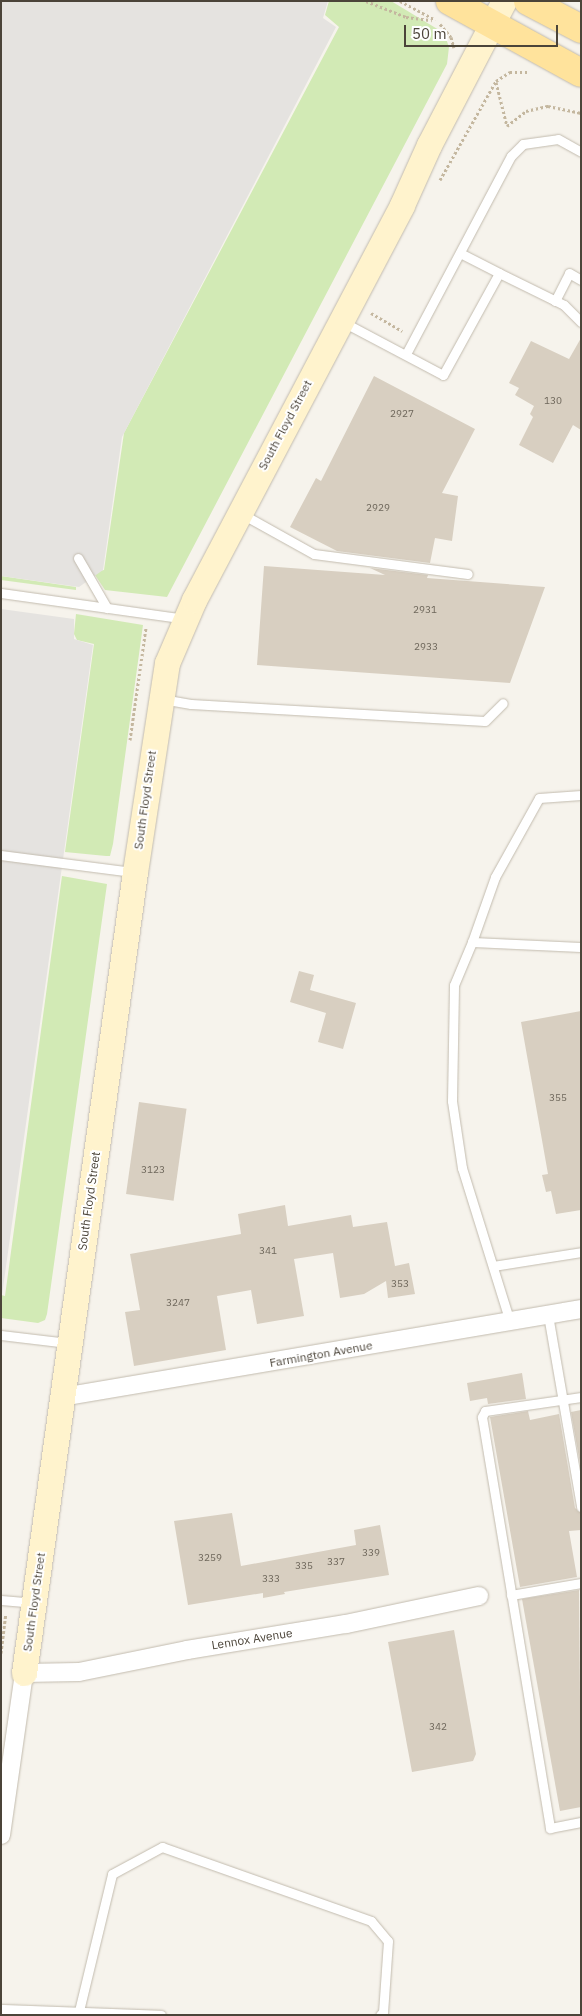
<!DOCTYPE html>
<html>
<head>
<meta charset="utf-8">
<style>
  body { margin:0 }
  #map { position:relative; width:582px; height:2016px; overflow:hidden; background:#f6f3ec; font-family:"IBM Plex Sans",sans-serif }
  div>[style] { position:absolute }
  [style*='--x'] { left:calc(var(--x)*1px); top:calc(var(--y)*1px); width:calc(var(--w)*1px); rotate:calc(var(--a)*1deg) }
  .green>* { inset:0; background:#d2eab5 }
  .parking>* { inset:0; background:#e5e3e0 }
  .building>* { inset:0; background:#d8cfc1; transform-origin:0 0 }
  .path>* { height:3px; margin-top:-1.5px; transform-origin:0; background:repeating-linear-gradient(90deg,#c4b79f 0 2.5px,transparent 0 5px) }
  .roads { filter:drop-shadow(0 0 1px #c2bbae) drop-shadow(0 0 1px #c2bbae) }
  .lane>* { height:9px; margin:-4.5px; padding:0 4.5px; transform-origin:4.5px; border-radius:4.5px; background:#fff }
  .street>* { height:18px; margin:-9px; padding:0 9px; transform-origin:9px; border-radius:9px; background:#fff }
  .secondary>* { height:25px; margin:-12.5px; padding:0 12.5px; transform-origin:12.5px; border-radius:12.5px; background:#fff3cd }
  .primary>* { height:28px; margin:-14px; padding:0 14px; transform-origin:14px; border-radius:14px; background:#ffe39c }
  span { translate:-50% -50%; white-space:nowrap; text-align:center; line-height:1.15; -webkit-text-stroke:4px #fff; paint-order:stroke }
  .number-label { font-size:10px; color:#6e675b }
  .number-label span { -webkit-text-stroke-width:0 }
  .street-label { font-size:12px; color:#4b4439 }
  .frame { position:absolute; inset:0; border:2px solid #4b4439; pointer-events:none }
  .scale { position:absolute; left:404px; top:25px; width:154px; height:22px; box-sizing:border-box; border:2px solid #4b4439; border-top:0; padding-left:6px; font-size:15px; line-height:18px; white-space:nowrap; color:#4b4439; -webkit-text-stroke:4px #fff; paint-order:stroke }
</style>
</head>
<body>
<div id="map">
  <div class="green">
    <div style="clip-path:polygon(329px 1px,391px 1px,444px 33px,449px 47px,447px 64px,167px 597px,105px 590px,93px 572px,104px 570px,124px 433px,339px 27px,325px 15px)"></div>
    <div style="clip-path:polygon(1px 576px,76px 587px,76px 590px,1px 580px)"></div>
    <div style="clip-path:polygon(76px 614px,143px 625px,113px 844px,110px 856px,106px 856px,65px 852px,94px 644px,77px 640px,74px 634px)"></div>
    <div style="clip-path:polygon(62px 876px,107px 884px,47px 1314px,45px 1320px,38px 1323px,1px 1318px,1px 1295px,5px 1296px)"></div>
  </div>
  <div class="parking">
    <div style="clip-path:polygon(1px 1px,328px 1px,323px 18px,336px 27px,122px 437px,103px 570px,79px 587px,1px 576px)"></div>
    <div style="clip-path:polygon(1px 609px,74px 619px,74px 639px,93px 645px,2px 1295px)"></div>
  </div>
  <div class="building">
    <div style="clip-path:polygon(581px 338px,581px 430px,573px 425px,553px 463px,519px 445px,533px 417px,530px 414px,534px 406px,515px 395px,519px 388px,509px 383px,531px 341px,569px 359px)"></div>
    <div style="clip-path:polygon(374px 376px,475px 429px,442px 493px,458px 496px,452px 541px,435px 538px,430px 563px,337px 551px,290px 527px,316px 478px,321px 481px)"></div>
    <div style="clip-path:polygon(264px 566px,385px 575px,370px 568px,428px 575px,427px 578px,545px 587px,510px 683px,257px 665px)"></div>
    <div style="clip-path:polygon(299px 971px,314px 975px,310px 990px,356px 1003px,343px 1049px,318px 1042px,326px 1013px,290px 1002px)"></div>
    <div style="clip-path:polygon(581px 1011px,581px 1210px,556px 1214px,551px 1191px,546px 1192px,542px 1175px,548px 1174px,521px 1022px)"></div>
    <div style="left:139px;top:1102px;width:48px;height:93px;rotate:8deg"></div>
    <div style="clip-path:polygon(285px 1205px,288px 1226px,351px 1215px,353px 1227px,387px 1222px,395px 1266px,409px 1263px,415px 1294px,388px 1298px,386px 1281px,364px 1294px,340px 1298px,333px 1253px,294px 1259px,304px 1316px,257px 1324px,251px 1290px,217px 1296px,226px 1350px,134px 1366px,125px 1312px,140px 1310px,130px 1254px,241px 1234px,238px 1214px)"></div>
    <div style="clip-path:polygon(522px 1373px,526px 1399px,488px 1404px,487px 1398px,470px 1401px,467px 1383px)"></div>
    <div style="clip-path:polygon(581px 1410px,581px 1469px,571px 1412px)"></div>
    <div style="clip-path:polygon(528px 1411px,530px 1420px,559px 1414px,575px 1508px,581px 1513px,581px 1530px,569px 1531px,577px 1577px,520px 1587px,490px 1417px)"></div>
    <div style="clip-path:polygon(232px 1513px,241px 1566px,356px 1545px,354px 1530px,380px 1525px,389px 1575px,284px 1592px,285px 1594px,263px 1598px,263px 1593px,188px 1605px,174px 1521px)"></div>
    <div style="clip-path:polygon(579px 1590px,581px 1807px,560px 1811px,522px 1599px)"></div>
    <div style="clip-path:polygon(454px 1630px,476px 1754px,473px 1761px,412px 1772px,388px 1642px)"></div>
  </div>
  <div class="path">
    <div style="--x:366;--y:1;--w:43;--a:21.8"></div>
    <div style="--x:406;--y:17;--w:26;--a:7"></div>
    <div style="--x:400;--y:1;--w:40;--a:28"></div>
    <div style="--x:440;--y:24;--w:17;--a:50"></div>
    <div style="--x:451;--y:37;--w:11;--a:75"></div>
    <div style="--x:496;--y:82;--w:45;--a:76"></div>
    <div style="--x:507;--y:126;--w:24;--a:-38"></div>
    <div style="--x:526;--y:111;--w:23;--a:-13"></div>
    <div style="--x:548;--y:106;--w:34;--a:12"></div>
    <div style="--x:440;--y:180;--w:114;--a:-60.5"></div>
    <div style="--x:496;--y:81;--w:17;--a:-33"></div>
    <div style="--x:510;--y:72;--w:18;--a:0"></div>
    <div style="--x:371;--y:313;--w:36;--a:30"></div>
    <div style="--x:130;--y:740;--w:113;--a:-81.9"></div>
    <div style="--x:1;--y:1653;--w:39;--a:-83"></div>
  </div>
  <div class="roads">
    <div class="lane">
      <div style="--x:460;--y:253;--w:44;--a:27.1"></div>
      <div style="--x:555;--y:301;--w:31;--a:-63"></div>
      <div style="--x:569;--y:273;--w:14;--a:30"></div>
      <div style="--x:343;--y:322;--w:113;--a:27.9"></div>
      <div style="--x:443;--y:375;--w:116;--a:-61.2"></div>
      <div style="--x:499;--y:273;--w:72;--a:26.2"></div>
      <div style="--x:564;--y:305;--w:24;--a:45"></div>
      <div style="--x:406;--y:354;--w:224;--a:-62.1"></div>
      <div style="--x:511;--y:156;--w:17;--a:-45"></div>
      <div style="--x:523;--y:144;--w:35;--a:-8"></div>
      <div style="--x:558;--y:139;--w:26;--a:29"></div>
      <div style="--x:242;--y:514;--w:82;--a:29.1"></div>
      <div style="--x:314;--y:554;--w:155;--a:7.4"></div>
      <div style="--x:78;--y:558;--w:58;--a:59.9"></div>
      <div style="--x:1;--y:593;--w:186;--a:8"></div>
      <div style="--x:162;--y:699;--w:29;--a:10"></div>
      <div style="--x:191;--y:704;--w:294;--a:3.3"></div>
      <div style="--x:485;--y:721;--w:25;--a:-45"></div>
      <div style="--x:1;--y:855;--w:132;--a:7.4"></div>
      <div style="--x:472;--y:942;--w:69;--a:-70.5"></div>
      <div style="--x:495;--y:877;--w:90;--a:-60.9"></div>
      <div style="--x:539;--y:798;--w:42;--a:-4.1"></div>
      <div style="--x:493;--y:1266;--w:89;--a:-9"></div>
      <div style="--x:548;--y:1315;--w:195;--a:80.2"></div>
      <div style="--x:510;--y:1322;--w:161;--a:-107.3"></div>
      <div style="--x:462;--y:1168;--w:68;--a:-98.5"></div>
      <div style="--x:452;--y:1101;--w:116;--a:-89"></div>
      <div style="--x:454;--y:985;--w:47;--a:-67.3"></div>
      <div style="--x:472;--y:942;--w:109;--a:2.6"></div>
      <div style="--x:1;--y:1335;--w:67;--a:6.8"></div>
      <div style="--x:581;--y:1397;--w:97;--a:171.7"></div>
      <div style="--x:485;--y:1411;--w:7;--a:117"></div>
      <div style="--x:482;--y:1417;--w:417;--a:80.6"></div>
      <div style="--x:550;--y:1828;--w:32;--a:-11"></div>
      <div style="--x:511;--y:1595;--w:71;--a:-9.7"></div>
      <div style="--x:1;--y:1600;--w:32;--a:5"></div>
      <div style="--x:1;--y:2009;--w:160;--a:2.1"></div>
      <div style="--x:78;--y:2015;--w:145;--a:-76.4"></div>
      <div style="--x:112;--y:1874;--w:57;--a:-28.4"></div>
      <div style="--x:162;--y:1847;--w:222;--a:19.5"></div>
      <div style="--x:371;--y:1921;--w:26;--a:50"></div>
      <div style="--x:388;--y:1941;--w:71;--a:94"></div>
      <div style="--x:383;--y:2012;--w:4;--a:135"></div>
    </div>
    <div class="street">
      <div style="--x:62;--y:1397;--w:526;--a:-9.62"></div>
      <div style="--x:1;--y:1835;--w:164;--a:-81.9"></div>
      <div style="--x:24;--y:1673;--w:55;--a:-1"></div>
      <div style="--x:79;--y:1672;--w:110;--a:-11.5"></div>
      <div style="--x:187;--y:1650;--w:161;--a:-9.3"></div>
      <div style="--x:346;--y:1624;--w:136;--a:-11.9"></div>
    </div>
    <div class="secondary">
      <div style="--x:24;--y:1673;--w:809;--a:-82.11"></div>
      <div style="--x:135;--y:872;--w:211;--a:-81.3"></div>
      <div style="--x:167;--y:663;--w:69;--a:-66.8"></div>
      <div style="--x:194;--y:600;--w:446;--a:-62.2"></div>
      <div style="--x:402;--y:205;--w:66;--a:-65.8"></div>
      <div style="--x:429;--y:145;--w:162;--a:-62.5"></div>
    </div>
    <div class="primary">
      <div style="--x:450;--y:1;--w:149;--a:28.8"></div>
      <div style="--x:528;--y:1;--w:60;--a:27.8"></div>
    </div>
  </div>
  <div class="number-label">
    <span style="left:553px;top:401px">130</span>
    <span style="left:402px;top:414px">2927</span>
    <span style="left:378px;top:508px">2929</span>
    <span style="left:425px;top:610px">2931</span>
    <span style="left:426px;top:647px">2933</span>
    <span style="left:558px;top:1098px">355</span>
    <span style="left:153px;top:1170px">3123</span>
    <span style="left:268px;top:1251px">341</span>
    <span style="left:400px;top:1284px">353</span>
    <span style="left:178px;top:1303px">3247</span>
    <span style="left:371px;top:1553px">339</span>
    <span style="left:210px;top:1558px">3259</span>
    <span style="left:336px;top:1562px">337</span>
    <span style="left:304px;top:1566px">335</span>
    <span style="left:271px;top:1579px">333</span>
    <span style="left:438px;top:1727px">342</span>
  </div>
  <div class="street-label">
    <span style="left:285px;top:425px;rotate:-62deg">South Floyd Street</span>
    <span style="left:145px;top:800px;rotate:-82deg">South Floyd Street</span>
    <span style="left:89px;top:1201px;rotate:-82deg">South Floyd Street</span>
    <span style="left:321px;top:1354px;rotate:-10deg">Farmington Avenue</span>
    <span style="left:34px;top:1602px;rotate:-82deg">South Floyd Street</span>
    <span style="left:252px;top:1639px;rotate:-9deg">Lennox Avenue</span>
  </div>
  <div class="frame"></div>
  <div class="scale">50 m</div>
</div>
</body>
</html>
